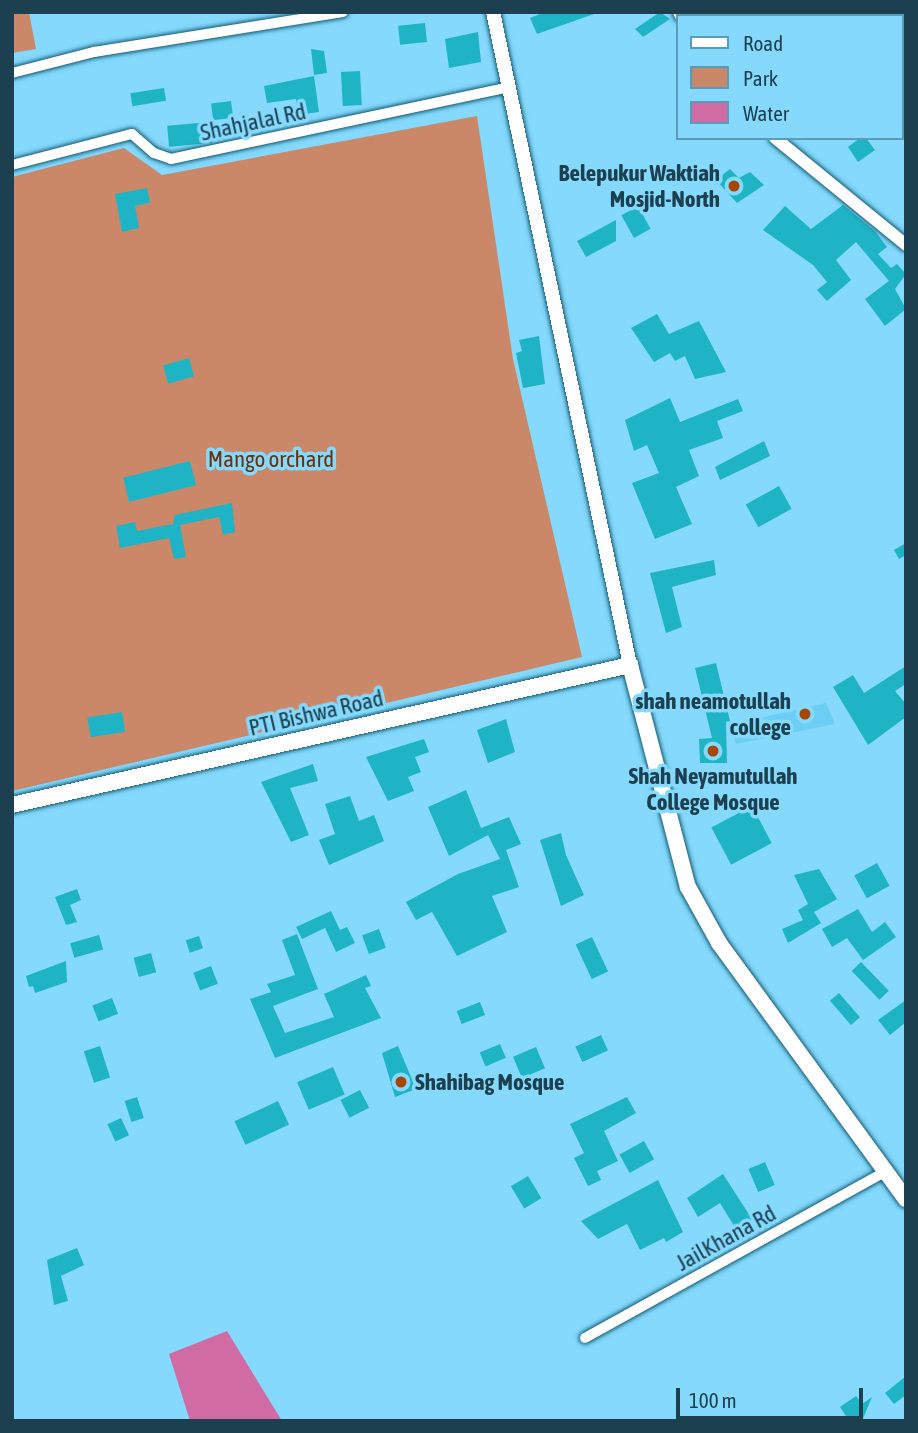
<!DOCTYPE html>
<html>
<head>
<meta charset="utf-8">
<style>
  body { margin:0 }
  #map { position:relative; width:918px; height:1433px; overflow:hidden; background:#84d9fd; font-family:"Asap Condensed",sans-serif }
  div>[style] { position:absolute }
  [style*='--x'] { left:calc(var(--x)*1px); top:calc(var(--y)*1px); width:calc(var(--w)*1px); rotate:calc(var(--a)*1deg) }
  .built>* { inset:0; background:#6dcef5 }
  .green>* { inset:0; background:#ca8868 }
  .water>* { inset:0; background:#d16ba4 }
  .building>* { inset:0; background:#1fb4c5; transform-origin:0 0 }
  .roads { filter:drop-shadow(0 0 2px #125a73) drop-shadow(0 0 2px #125a73) }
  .minor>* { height:10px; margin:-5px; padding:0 5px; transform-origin:5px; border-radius:5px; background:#fff }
  .tertiary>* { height:12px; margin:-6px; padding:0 6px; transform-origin:6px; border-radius:6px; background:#fff }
  .secondary>* { height:14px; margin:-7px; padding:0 7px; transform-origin:7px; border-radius:7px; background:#fff }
  .trunk>* { height:16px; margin:-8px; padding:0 8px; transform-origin:8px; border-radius:8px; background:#fff }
  .dots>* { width:19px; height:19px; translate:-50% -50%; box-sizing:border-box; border:4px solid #84d9fd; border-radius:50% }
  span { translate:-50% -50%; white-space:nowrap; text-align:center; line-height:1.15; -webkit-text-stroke:7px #84d9fd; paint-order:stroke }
  .street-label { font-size:23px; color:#1c404f }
  .poi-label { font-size:23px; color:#1c404f; font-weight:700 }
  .right { translate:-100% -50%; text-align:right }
  .left { translate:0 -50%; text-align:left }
  .park-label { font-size:23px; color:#702f04 }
  .frame { position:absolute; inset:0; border:14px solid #1c404f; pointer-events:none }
  .legend { position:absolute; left:676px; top:14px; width:228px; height:126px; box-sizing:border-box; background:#84d9fd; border:2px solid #5a9cb7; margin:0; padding:9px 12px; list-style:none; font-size:21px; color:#1c404f }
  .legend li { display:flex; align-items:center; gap:14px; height:35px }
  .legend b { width:35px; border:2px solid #5a9cb7 }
  .scale { position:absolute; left:676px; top:1388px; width:187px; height:32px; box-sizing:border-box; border:4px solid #1c404f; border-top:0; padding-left:9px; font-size:21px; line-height:24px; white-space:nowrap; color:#1c404f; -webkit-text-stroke:5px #84d9fd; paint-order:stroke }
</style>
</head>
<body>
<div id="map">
  <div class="built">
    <div style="clip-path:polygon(826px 703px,835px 724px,736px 744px,729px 725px)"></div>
  </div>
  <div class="green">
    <div style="clip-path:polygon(12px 12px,29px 12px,36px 49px,12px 53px)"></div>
    <div style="clip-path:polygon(477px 116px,513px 359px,582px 657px,12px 791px,12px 177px,124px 148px,162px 175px)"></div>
  </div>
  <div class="water">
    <div style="clip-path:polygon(227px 1331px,282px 1421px,190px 1421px,169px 1354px)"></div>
  </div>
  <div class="building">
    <div style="clip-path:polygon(545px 12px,593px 12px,594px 14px,537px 34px,530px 18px)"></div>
    <div style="clip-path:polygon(660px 12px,670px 19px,643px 37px,635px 29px)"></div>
    <div style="left:425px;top:23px;width:19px;height:27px;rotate:84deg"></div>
    <div style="clip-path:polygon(478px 32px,481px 62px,449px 68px,445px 39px)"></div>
    <div style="clip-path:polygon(311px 49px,324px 51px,327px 73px,314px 75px)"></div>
    <div style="left:360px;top:71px;width:34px;height:19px;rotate:87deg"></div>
    <div style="clip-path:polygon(314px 76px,319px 112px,298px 115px,296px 99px,267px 103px,264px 86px)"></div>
    <div style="left:164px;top:88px;width:13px;height:34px;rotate:81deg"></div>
    <div style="left:231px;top:101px;width:17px;height:20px;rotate:83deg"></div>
    <div style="left:210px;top:122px;width:21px;height:43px;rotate:85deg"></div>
    <div style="clip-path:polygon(860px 138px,866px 138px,875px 150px,858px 162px,848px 147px)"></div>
    <div style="clip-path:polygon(730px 169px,739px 178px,750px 172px,764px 185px,737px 203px,716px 180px)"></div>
    <div style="clip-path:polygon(147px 188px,150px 203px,135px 206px,139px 228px,122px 232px,115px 194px)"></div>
    <div style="clip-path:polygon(843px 205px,875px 231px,887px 247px,878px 254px,891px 268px,897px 264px,906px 274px,895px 289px,906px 309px,885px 326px,865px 299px,889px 281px,856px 242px,836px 260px,851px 280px,827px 301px,817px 290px,827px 282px,813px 265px,763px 230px,785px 206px,811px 229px)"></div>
    <div style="left:638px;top:206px;width:26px;height:19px;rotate:61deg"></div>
    <div style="clip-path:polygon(616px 220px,616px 241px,586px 257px,577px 241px)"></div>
    <div style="clip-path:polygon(657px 314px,669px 334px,699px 321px,726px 372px,695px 379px,685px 356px,675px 361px,670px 353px,654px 362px,631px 328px)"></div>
    <div style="clip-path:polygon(539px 336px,545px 384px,523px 388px,516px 353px,522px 351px,519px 340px)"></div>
    <div style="left:189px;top:358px;width:19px;height:27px;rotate:74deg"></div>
    <div style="clip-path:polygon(670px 398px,680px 422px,738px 399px,743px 411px,717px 421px,723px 438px,689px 450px,699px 476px,676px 487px,692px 524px,655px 539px,632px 483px,659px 473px,647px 445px,634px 451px,625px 420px)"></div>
    <div style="clip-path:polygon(764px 441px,770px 456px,720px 480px,715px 467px)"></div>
    <div style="left:190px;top:461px;width:25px;height:69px;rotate:76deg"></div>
    <div style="left:779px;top:486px;width:26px;height:38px;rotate:61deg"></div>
    <div style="clip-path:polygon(232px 503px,235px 532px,223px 535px,219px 517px,180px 525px,186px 557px,174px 559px,169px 538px,120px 548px,116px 526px,135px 522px,137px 531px,173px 524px,175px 515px)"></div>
    <div style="clip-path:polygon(906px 543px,906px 555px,899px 559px,894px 550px)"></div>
    <div style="clip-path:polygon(714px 560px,716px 575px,672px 587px,682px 627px,666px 633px,650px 573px)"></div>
    <div style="clip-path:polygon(716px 663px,730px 721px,726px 722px,727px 763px,700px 763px,699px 739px,712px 738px,695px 668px)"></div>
    <div style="clip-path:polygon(906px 666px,906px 684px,895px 691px,906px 704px,906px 717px,868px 745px,833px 687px,853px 675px,864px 693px)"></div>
    <div style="left:122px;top:712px;width:20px;height:35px;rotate:81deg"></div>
    <div style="clip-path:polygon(506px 719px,515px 752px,488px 763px,477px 730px)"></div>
    <div style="clip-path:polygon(424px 739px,429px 752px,415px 757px,421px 772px,408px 777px,414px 791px,388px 801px,366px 757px)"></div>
    <div style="clip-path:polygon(313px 764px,318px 781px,290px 788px,309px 835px,291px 842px,261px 782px)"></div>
    <div style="clip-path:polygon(466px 790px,481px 828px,509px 817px,521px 844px,506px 850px,519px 887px,492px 896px,507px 932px,457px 956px,432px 912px,416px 920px,406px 902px,458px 874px,500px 859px,488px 835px,449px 856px,428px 807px)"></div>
    <div style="clip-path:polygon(350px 796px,359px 821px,374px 815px,384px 841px,329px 865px,319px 840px,335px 834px,325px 804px)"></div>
    <div style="left:752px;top:806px;width:42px;height:46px;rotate:62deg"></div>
    <div style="clip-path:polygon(561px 833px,566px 855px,584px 895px,561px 906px,540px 840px)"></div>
    <div style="left:877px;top:863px;width:26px;height:26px;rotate:61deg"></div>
    <div style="clip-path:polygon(819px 869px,837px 899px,814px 912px,821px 923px,788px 943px,782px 929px,803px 920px,798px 910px,808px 904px,794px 875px)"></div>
    <div style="clip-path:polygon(77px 889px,81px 900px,70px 905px,77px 922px,66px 925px,55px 897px)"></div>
    <div style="clip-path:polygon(858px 909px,872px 932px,885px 922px,896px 937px,863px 960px,847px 938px,832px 947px,822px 929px)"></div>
    <div style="clip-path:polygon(331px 911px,340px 930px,347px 927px,355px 943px,336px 952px,325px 928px,302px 939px,296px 927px)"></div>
    <div style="left:379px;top:929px;width:20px;height:18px;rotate:70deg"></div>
    <div style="clip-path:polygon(297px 934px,318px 989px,273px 1006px,285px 1033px,334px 1017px,324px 994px,366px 975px,371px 986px,365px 988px,381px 1018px,275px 1058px,250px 999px,271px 992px,267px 984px,295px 975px,282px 940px)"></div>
    <div style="left:99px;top:935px;width:15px;height:30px;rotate:74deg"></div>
    <div style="left:199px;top:936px;width:13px;height:14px;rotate:72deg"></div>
    <div style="left:592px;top:937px;width:38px;height:18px;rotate:65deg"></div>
    <div style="left:151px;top:953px;width:20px;height:18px;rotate:75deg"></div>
    <div style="clip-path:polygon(66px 961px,67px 982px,35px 993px,33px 986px,29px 987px,26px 976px)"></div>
    <div style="left:861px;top:962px;width:40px;height:13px;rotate:46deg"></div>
    <div style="left:211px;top:966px;width:19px;height:19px;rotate:69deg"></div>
    <div style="left:839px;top:993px;width:32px;height:12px;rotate:49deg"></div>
    <div style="left:112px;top:998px;width:17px;height:21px;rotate:69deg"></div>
    <div style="clip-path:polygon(906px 1000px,906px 1022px,890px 1035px,878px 1020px)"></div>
    <div style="left:480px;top:1002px;width:14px;height:25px;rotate:69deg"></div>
    <div style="left:601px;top:1035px;width:17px;height:28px;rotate:66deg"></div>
    <div style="left:500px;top:1044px;width:15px;height:22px;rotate:67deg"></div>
    <div style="left:100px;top:1046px;width:33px;height:17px;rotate:72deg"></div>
    <div style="clip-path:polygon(398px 1046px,416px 1089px,395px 1097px,382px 1053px)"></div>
    <div style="left:536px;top:1047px;width:23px;height:25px;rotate:67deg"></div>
    <div style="left:333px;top:1067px;width:30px;height:39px;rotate:67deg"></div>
    <div style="left:360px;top:1090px;width:20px;height:22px;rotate:63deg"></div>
    <div style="left:137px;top:1097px;width:22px;height:13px;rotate:72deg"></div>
    <div style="clip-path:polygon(627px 1097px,636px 1113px,604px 1131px,618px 1161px,597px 1171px,601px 1180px,588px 1186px,574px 1158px,584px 1153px,570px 1124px)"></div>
    <div style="left:278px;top:1101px;width:26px;height:48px;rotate:65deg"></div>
    <div style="left:121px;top:1118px;width:19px;height:15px;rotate:65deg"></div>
    <div style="left:644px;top:1141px;width:21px;height:28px;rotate:61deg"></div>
    <div style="left:765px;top:1162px;width:25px;height:18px;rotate:67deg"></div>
    <div style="clip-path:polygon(723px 1174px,757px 1227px,741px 1237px,720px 1203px,698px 1217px,687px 1198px)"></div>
    <div style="left:528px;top:1176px;width:26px;height:20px;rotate:59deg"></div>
    <div style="clip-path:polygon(658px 1180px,683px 1232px,666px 1242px,664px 1238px,640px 1250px,627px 1224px,598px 1239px,581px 1221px)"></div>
    <div style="clip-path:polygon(77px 1248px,84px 1265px,61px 1276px,68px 1301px,54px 1305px,47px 1260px)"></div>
    <div style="clip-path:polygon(906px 1376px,906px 1395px,894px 1404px,885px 1393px)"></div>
    <div style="clip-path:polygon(856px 1396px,862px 1404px,872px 1397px,862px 1421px,849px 1421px,840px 1407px)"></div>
  </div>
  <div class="roads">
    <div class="minor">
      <div style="--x:12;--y:73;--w:85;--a:-14.4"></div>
      <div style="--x:94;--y:52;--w:252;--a:-9.1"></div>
      <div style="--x:12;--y:165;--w:124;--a:-14.5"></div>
      <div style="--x:132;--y:134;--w:29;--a:41"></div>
      <div style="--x:154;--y:153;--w:18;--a:19"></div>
      <div style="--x:171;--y:159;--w:347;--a:-12"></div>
      <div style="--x:585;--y:1338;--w:343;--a:-29"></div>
    </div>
    <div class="tertiary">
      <div style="--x:679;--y:12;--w:4;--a:63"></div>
      <div style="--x:775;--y:138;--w:169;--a:39.2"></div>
    </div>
    <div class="secondary">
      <div style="--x:493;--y:12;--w:667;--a:78.15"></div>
    </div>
    <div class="trunk">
      <div style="--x:12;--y:805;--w:634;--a:-12.76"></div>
      <div style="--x:630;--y:665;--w:229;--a:75.4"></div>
      <div style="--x:688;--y:887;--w:64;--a:61"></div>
      <div style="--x:719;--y:943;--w:317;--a:53.9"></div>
    </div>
  </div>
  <div class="dots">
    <div style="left:734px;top:186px;background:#a74600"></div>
    <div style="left:805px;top:714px;background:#a74600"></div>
    <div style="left:713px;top:751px;background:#a74600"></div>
    <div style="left:401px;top:1082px;background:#a74600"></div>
  </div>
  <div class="street-label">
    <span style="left:253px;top:122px;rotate:-12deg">Shahjalal Rd</span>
    <span style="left:316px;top:713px;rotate:-13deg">PTI Bishwa Road</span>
    <span style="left:726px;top:1238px;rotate:-29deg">JailKhana Rd</span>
  </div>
  <div class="poi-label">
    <span class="right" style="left:720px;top:186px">Belepukur Waktiah<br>Mosjid-North</span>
    <span class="right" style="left:791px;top:714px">shah neamotullah<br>college</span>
    <span style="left:713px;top:789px">Shah Neyamutullah<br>College Mosque</span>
    <span class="left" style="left:415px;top:1082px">Shahibag Mosque</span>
  </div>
  <div class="park-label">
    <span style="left:271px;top:459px">Mango orchard</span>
  </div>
  <div class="frame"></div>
  <ul class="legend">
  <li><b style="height:9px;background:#fff"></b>Road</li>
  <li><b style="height:19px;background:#ca8868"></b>Park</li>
  <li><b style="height:19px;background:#d16ba4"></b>Water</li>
  </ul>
  <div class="scale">100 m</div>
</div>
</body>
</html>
